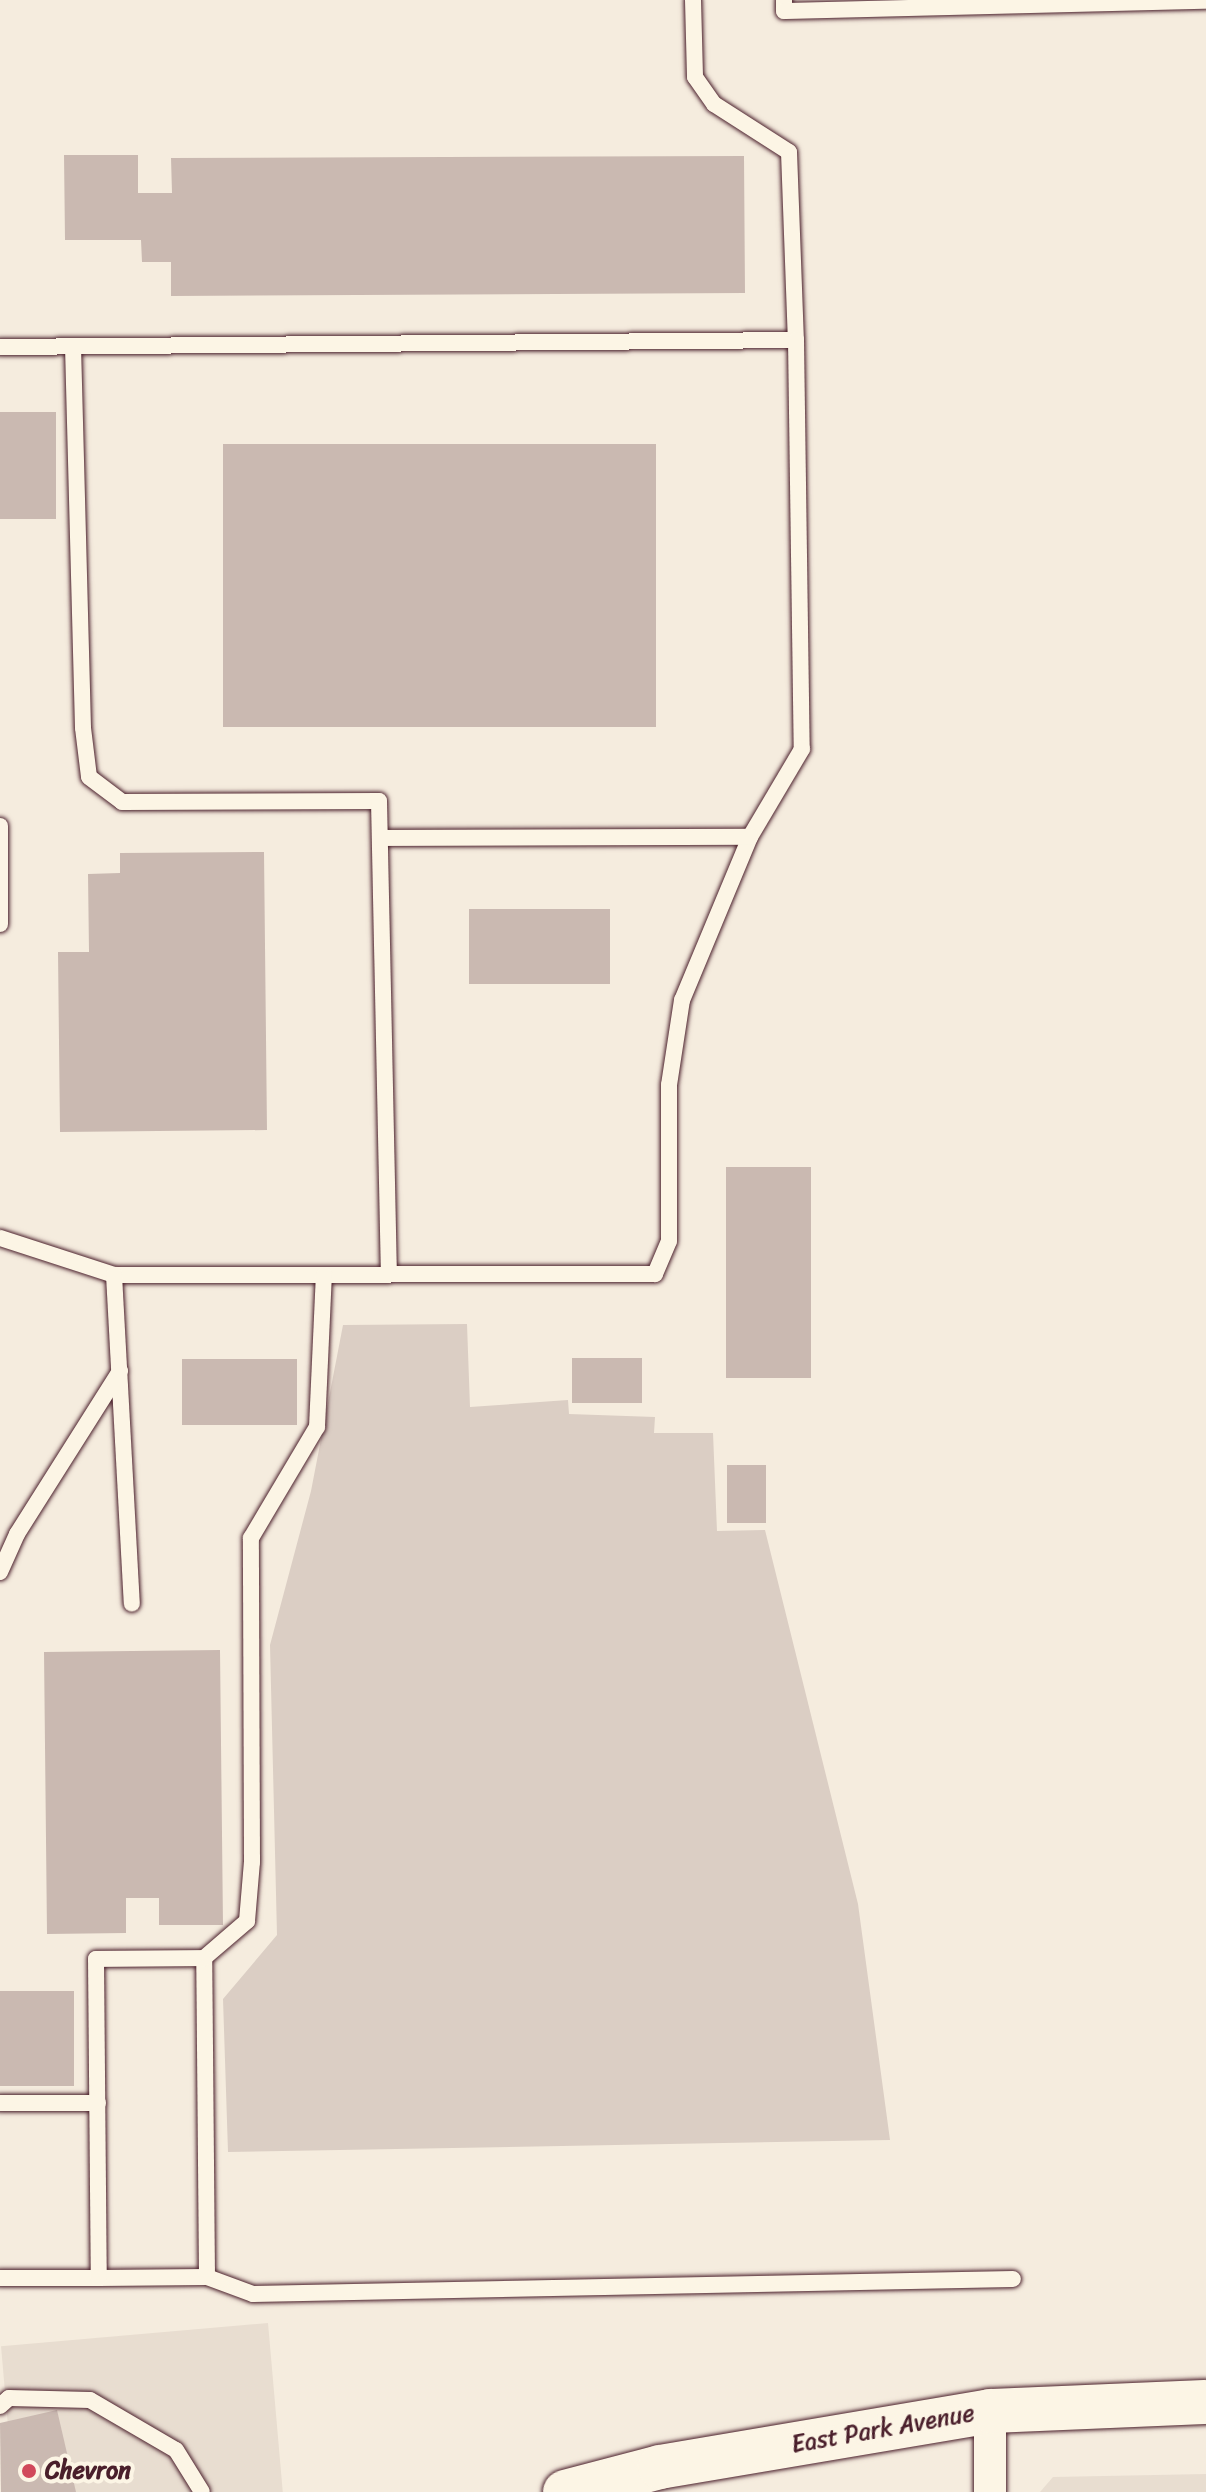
<!DOCTYPE html>
<html>
<head>
<meta charset="utf-8">
<style>
  body { margin:0 }
  #map { position:relative; width:1206px; height:2492px; overflow:hidden; background:#f5ecde; font-family:Sriracha,sans-serif }
  div>[style] { position:absolute }
  [style*='--x'] { left:calc(var(--x)*1px); top:calc(var(--y)*1px); width:calc(var(--w)*1px); rotate:calc(var(--a)*1deg) }
  .built>* { inset:0; background:#e8ddd0; transform-origin:0 0 }
  .green>* { inset:0; background:#dbcec4 }
  .building>* { inset:0; background:#cab9b1; transform-origin:0 0 }
  .roads { filter:drop-shadow(0 0 2px #4a1f2b) drop-shadow(0 0 2px #4a1f2b) }
  .service>* { height:16px; margin:-8px; padding:0 8px; transform-origin:8px; border-radius:8px; background:#fcf5e5 }
  .minor>* { height:32px; margin:-16px; padding:0 16px; transform-origin:16px; border-radius:16px; background:#fcf5e5 }
  .secondary>* { height:44px; margin:-22px; padding:0 22px; transform-origin:22px; border-radius:22px; background:#fcf5e5 }
  .dots>* { width:22px; height:22px; translate:-50% -50%; box-sizing:border-box; border:4px solid #fcf5e5; border-radius:50% }
  span { translate:-50% -50%; white-space:nowrap; text-align:center; line-height:1.15; -webkit-text-stroke:8px #fcf5e5; paint-order:stroke }
  .street-label { font-size:24px; color:#4a1f2b }
  .poi-label { font-size:24px; color:#4a1f2b; font-weight:700 }
  .left { translate:0 -50%; text-align:left }
</style>
</head>
<body>
<div id="map">
  <div class="built">
    <div style="left:268px;top:2323px;width:170px;height:268px;rotate:85deg"></div>
    <div style="clip-path:polygon(1206px 2474px,1206px 2492px,1040px 2492px,1053px 2477px)"></div>
  </div>
  <div class="green">
    <div style="clip-path:polygon(467px 1324px,470px 1407px,568px 1400px,569px 1414px,655px 1417px,654px 1433px,713px 1433px,717px 1531px,765px 1530px,858px 1904px,890px 2140px,228px 2152px,223px 1999px,277px 1935px,270px 1645px,311px 1491px,343px 1325px)"></div>
  </div>
  <div class="building">
    <div style="clip-path:polygon(64px 155px,138px 155px,138px 193px,172px 193px,171px 158px,744px 156px,745px 293px,171px 296px,171px 262px,142px 262px,141px 240px,65px 240px)"></div>
    <div style="left:0;top:412px;width:56px;height:107px"></div>
    <div style="left:656px;top:444px;width:283px;height:433px;rotate:90deg"></div>
    <div style="clip-path:polygon(264px 852px,267px 1130px,60px 1132px,58px 952px,89px 952px,88px 874px,120px 873px,120px 853px)"></div>
    <div style="left:610px;top:909px;width:75px;height:141px;rotate:90deg"></div>
    <div style="left:726px;top:1167px;width:85px;height:211px"></div>
    <div style="left:572px;top:1358px;width:70px;height:45px"></div>
    <div style="left:182px;top:1359px;width:115px;height:66px"></div>
    <div style="left:727px;top:1465px;width:39px;height:58px"></div>
    <div style="clip-path:polygon(220px 1650px,223px 1925px,159px 1925px,159px 1898px,126px 1898px,126px 1933px,47px 1934px,44px 1652px)"></div>
    <div style="left:0;top:1991px;width:74px;height:95px"></div>
    <div style="clip-path:polygon(57px 2410px,76px 2492px,1px 2492px,0 2423px)"></div>
  </div>
  <div class="roads">
    <div class="service">
      <div style="--x:693;--y:0;--w:77;--a:88.5"></div>
      <div style="--x:695;--y:77;--w:33;--a:55"></div>
      <div style="--x:714;--y:104;--w:89;--a:32.6"></div>
      <div style="--x:789;--y:152;--w:188;--a:87.9"></div>
      <div style="--x:784;--y:0;--w:11;--a:90"></div>
      <div style="--x:784;--y:11;--w:422;--a:-1.4"></div>
      <div style="--x:73;--y:346;--w:382;--a:88.5"></div>
      <div style="--x:83;--y:728;--w:49;--a:83"></div>
      <div style="--x:89;--y:777;--w:41;--a:37.1"></div>
      <div style="--x:122;--y:802;--w:257;--a:-0.2"></div>
      <div style="--x:379;--y:801;--w:473;--a:88.8"></div>
      <div style="--x:0;--y:347;--w:796;--a:-0.5"></div>
      <div style="--x:796;--y:340;--w:409;--a:89.2"></div>
      <div style="--x:802;--y:749;--w:102;--a:120.6"></div>
      <div style="--x:750;--y:837;--w:177;--a:112.6"></div>
      <div style="--x:682;--y:1000;--w:86;--a:98.7"></div>
      <div style="--x:669;--y:1085;--w:156;--a:90"></div>
      <div style="--x:669;--y:1241;--w:36;--a:113"></div>
      <div style="--x:655;--y:1274;--w:541;--a:179.89"></div>
      <div style="--x:114;--y:1275;--w:120;--a:-162"></div>
      <div style="--x:0;--y:826;--w:98;--a:90"></div>
      <div style="--x:380;--y:838;--w:370;--a:-0.2"></div>
      <div style="--x:114;--y:1275;--w:329;--a:86.9"></div>
      <div style="--x:0;--y:1572;--w:42;--a:-65.9"></div>
      <div style="--x:17;--y:1534;--w:193;--a:-57.7"></div>
      <div style="--x:204;--y:1958;--w:57;--a:-40.7"></div>
      <div style="--x:247;--y:1921;--w:59;--a:-85.2"></div>
      <div style="--x:252;--y:1862;--w:324;--a:-90.2"></div>
      <div style="--x:251;--y:1538;--w:129;--a:-59.3"></div>
      <div style="--x:317;--y:1427;--w:152;--a:-87.4"></div>
      <div style="--x:0;--y:2103;--w:98;--a:0"></div>
      <div style="--x:207;--y:2277;--w:49;--a:20.3"></div>
      <div style="--x:253;--y:2294;--w:760;--a:-1.13"></div>
      <div style="--x:0;--y:2278;--w:99;--a:0"></div>
      <div style="--x:99;--y:2278;--w:108;--a:-0.5"></div>
      <div style="--x:207;--y:2277;--w:319;--a:-90.5"></div>
      <div style="--x:204;--y:1958;--w:108;--a:179.5"></div>
      <div style="--x:96;--y:1959;--w:319;--a:89.5"></div>
      <div style="--x:0;--y:2406;--w:12;--a:-42"></div>
      <div style="--x:9;--y:2398;--w:81;--a:1.4"></div>
      <div style="--x:90;--y:2400;--w:99;--a:30.2"></div>
      <div style="--x:176;--y:2450;--w:49;--a:58.2"></div>
    </div>
    <div class="minor">
      <div style="--x:990;--y:2411;--w:81;--a:90"></div>
    </div>
    <div class="secondary">
      <div style="--x:565;--y:2492;--w:98;--a:-14.7"></div>
      <div style="--x:660;--y:2467;--w:335;--a:-9.6"></div>
      <div style="--x:990;--y:2411;--w:216;--a:-2.4"></div>
    </div>
  </div>
  <div class="dots">
    <div style="left:29px;top:2471px;background:#d1495b"></div>
  </div>
  <div class="street-label">
    <span style="left:883px;top:2429px;rotate:-10deg">East Park Avenue</span>
  </div>
  <div class="poi-label">
    <span class="left" style="left:45px;top:2471px">Chevron</span>
  </div>
</div>
</body>
</html>
